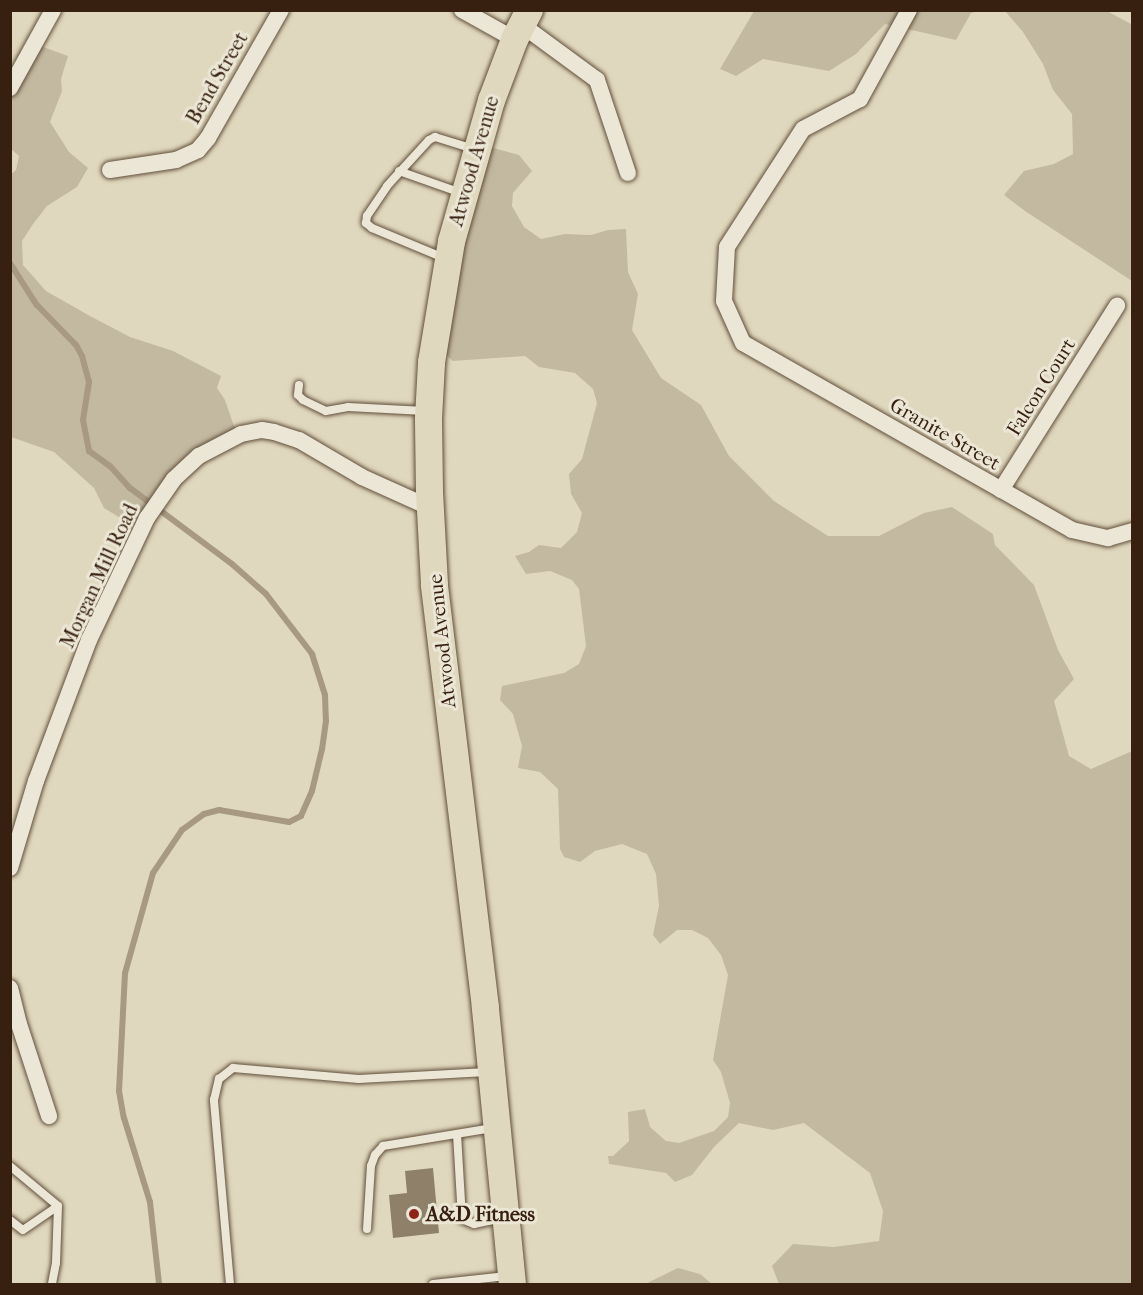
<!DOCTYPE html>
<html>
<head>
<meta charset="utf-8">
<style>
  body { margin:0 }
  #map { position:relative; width:1143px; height:1295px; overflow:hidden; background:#e0d8be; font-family:"IM FELL French Canon",serif }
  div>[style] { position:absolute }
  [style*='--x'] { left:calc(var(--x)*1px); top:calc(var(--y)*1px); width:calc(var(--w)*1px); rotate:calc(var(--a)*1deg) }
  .green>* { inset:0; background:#c3b9a0 }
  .stream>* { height:6px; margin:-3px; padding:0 3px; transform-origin:3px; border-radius:3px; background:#a79982 }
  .building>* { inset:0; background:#8f806a }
  .roads { filter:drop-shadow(0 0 2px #614e3b) drop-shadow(0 0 2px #614e3b) }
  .service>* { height:8px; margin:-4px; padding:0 4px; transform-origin:4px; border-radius:4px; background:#ebe6d5 }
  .minor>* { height:16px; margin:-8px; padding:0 8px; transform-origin:8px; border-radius:8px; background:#ebe6d5 }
  .primary>* { height:27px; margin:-13.5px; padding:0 13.5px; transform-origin:13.5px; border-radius:13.5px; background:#e0d8be }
  .dots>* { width:16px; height:16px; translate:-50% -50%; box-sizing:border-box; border:3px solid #ebe6d5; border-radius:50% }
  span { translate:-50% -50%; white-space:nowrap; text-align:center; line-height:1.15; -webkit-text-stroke:6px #ebe6d5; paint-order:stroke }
  .street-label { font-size:20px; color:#37200f }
  .poi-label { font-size:20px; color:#37200f; font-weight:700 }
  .left { translate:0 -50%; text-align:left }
  .frame { position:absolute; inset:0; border:12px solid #37200f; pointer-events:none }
</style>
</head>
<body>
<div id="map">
  <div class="green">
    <div style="clip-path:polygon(754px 11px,979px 11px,971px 13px,956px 40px,885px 24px,856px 54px,829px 71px,763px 59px,736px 76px,720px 69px)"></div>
    <div style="clip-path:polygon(1005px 11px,1107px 11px,1131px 24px,1132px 281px,1025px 211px,1004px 195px,1024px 171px,1054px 164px,1073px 154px,1072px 114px,1053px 90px,1043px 64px,1023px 32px)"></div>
    <div style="clip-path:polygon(35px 44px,68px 56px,61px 79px,62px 91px,50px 122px,69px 152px,88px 168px,77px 187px,47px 206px,33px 224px,22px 241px,23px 265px,46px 291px,90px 316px,130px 337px,173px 351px,221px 376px,217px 388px,225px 400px,236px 432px,200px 454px,140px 530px,104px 508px,94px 488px,54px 452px,11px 437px,10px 175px,16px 170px,19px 156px,11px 149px,11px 88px)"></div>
    <div style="clip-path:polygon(482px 145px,519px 155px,532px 171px,513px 193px,512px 206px,524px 227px,541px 239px,565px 234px,591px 235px,608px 230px,626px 229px,628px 272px,638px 294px,632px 330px,661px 378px,701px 405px,729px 456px,774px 501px,828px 536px,879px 536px,924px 513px,952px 507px,993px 534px,995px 545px,1034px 585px,1058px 650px,1074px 679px,1054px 701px,1069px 756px,1091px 769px,1132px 751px,1132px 1284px,779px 1284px,772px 1266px,793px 1244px,834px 1247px,879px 1241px,883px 1211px,870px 1173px,804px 1123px,773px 1130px,739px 1123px,714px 1147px,692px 1175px,675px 1182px,666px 1173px,609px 1164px,608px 1156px,613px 1156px,629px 1141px,628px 1112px,645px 1109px,650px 1127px,666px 1141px,679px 1143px,714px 1131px,728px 1117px,730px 1103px,721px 1072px,713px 1060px,728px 975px,721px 955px,708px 938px,692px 930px,677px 930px,660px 944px,653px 935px,659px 906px,656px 874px,647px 854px,622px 844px,595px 851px,580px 862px,564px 857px,560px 849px,558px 789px,540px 772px,518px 768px,522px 746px,513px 714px,500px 700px,502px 686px,564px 673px,579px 664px,586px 646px,579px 589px,572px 580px,550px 571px,526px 574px,515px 556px,529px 552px,539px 545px,561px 548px,577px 532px,582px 513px,571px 494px,569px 474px,582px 459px,597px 403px,593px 389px,575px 373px,539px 367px,525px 356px,453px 361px,433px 343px)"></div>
    <div style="clip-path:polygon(678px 1268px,700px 1274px,712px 1284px,645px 1284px)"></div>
  </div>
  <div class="stream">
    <div style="--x:10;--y:263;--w:49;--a:57.6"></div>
    <div style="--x:36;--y:304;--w:57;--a:45.7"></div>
    <div style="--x:76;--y:345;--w:13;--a:61"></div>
    <div style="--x:82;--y:356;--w:27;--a:75"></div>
    <div style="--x:89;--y:382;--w:38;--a:99"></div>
    <div style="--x:83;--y:420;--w:32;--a:79"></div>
    <div style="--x:89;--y:451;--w:26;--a:36"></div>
    <div style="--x:110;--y:466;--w:30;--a:48"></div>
    <div style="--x:130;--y:488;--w:127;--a:36.7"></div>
    <div style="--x:232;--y:564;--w:45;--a:41.4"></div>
    <div style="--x:266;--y:594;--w:76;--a:52.5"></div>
    <div style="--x:312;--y:654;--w:43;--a:72.4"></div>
    <div style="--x:325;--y:695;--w:26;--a:88"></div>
    <div style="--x:326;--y:721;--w:28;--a:98"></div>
    <div style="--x:322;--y:749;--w:43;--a:103.4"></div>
    <div style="--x:312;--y:791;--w:27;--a:114"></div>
    <div style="--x:301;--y:816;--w:13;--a:153"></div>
    <div style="--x:289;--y:822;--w:71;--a:-170.3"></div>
    <div style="--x:219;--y:810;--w:16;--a:165"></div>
    <div style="--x:204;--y:814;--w:27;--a:144"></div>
    <div style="--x:182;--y:830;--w:52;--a:124"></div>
    <div style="--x:153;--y:873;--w:104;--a:105.6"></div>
    <div style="--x:125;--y:973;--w:118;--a:92.9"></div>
    <div style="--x:119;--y:1091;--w:27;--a:80"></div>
    <div style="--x:124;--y:1118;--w:88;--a:72.8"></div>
    <div style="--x:150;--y:1202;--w:82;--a:83.7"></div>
  </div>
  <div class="building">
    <div style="clip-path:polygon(433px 1168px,439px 1233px,393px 1238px,389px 1195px,407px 1193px,405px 1171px)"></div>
  </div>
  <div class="roads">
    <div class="service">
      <div style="--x:399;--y:171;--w:66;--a:19.5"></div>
      <div style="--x:444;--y:258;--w:78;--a:-157.4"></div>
      <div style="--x:372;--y:228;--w:8;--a:-140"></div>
      <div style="--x:366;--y:223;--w:7;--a:-82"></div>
      <div style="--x:367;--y:216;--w:36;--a:-56"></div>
      <div style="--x:387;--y:186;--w:62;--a:-47.6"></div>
      <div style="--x:429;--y:140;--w:7;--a:-27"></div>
      <div style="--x:435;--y:137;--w:41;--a:17.1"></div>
      <div style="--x:299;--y:385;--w:10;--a:96"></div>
      <div style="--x:298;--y:395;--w:7;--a:45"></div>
      <div style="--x:303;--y:400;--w:25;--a:26"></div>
      <div style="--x:326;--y:411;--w:22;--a:-10"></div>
      <div style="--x:348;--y:407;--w:77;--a:3"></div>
      <div style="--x:457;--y:1134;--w:85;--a:86.6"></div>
      <div style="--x:462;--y:1219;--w:13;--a:23"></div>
      <div style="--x:474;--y:1224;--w:30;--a:-12"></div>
      <div style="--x:10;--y:1166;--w:62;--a:39.8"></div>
      <div style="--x:58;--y:1206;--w:57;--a:92"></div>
      <div style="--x:56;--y:1263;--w:21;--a:101"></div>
      <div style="--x:10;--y:1220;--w:16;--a:38"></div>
      <div style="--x:23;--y:1230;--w:42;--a:-34.4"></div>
      <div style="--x:367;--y:1229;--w:63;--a:-86.4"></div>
      <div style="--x:371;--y:1166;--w:12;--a:-70"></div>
      <div style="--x:375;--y:1155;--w:12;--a:-48"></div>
      <div style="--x:383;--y:1146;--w:111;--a:-9.3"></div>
      <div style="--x:230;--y:1284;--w:185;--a:-95"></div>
      <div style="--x:214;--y:1100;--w:22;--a:-77"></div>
      <div style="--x:219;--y:1079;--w:18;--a:-38"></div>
      <div style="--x:233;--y:1068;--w:126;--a:5"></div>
      <div style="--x:359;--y:1079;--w:128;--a:-3.1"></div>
      <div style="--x:433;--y:1284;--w:74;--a:-6.2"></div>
    </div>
    <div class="minor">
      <div style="--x:462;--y:10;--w:60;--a:29.1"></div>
      <div style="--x:909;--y:10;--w:102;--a:118.8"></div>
      <div style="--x:860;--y:99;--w:64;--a:152.2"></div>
      <div style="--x:803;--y:129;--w:140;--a:122.8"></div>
      <div style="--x:727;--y:247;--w:54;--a:93.2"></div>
      <div style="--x:724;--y:301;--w:46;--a:65.7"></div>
      <div style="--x:743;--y:343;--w:378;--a:29.6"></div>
      <div style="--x:1072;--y:530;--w:37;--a:13"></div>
      <div style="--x:1108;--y:538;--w:25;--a:-16"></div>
      <div style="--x:522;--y:25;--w:93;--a:36.3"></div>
      <div style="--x:597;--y:80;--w:98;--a:71.6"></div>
      <div style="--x:10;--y:88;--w:89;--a:-61.1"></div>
      <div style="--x:110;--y:170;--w:67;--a:-8.6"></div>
      <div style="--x:176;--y:160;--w:24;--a:-24"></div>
      <div style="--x:198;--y:150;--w:16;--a:-50"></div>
      <div style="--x:208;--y:138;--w:147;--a:-60.3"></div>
      <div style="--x:1001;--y:490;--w:218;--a:-57.8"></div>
      <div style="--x:10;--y:868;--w:91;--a:-73.4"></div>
      <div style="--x:36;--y:781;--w:151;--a:-69.4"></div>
      <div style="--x:89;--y:640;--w:135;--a:-64.6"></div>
      <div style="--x:147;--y:518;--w:47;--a:-55.3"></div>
      <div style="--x:174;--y:479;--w:34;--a:-43"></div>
      <div style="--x:199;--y:456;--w:47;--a:-27.6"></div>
      <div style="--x:241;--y:434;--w:21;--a:-11"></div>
      <div style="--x:262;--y:430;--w:12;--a:9"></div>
      <div style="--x:274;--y:432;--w:26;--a:18"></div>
      <div style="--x:299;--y:440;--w:73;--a:30.4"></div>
      <div style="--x:362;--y:477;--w:76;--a:24.2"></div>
      <div style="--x:10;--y:988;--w:37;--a:76"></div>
      <div style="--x:19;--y:1024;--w:97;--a:71.9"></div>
    </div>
    <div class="primary">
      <div style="--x:512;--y:1284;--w:278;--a:-95.6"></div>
      <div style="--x:485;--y:1007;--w:426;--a:-96.9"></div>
      <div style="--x:434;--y:584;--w:92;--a:-93.1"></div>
      <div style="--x:429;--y:492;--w:74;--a:-90.8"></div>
      <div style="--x:428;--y:418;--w:56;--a:-86.9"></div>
      <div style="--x:431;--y:362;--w:123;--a:-80.6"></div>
      <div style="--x:451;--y:241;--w:147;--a:-74.2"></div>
      <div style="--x:491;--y:100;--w:65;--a:-69.3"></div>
      <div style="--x:514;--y:39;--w:33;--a:-63"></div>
    </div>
  </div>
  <div class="dots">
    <div style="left:414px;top:1214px;background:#8f2418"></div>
  </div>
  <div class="street-label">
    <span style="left:217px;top:78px;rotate:-60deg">Bend Street</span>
    <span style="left:474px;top:161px;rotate:-74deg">Atwood Avenue</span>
    <span style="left:1041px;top:387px;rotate:-58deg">Falcon Court</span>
    <span style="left:945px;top:434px;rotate:30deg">Granite Street</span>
    <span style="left:99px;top:576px;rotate:-65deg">Morgan Mill Road</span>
    <span style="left:442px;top:641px;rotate:-96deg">Atwood Avenue</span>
  </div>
  <div class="poi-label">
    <span class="left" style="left:426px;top:1214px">A&amp;D Fitness</span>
  </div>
  <div class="frame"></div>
</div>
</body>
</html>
